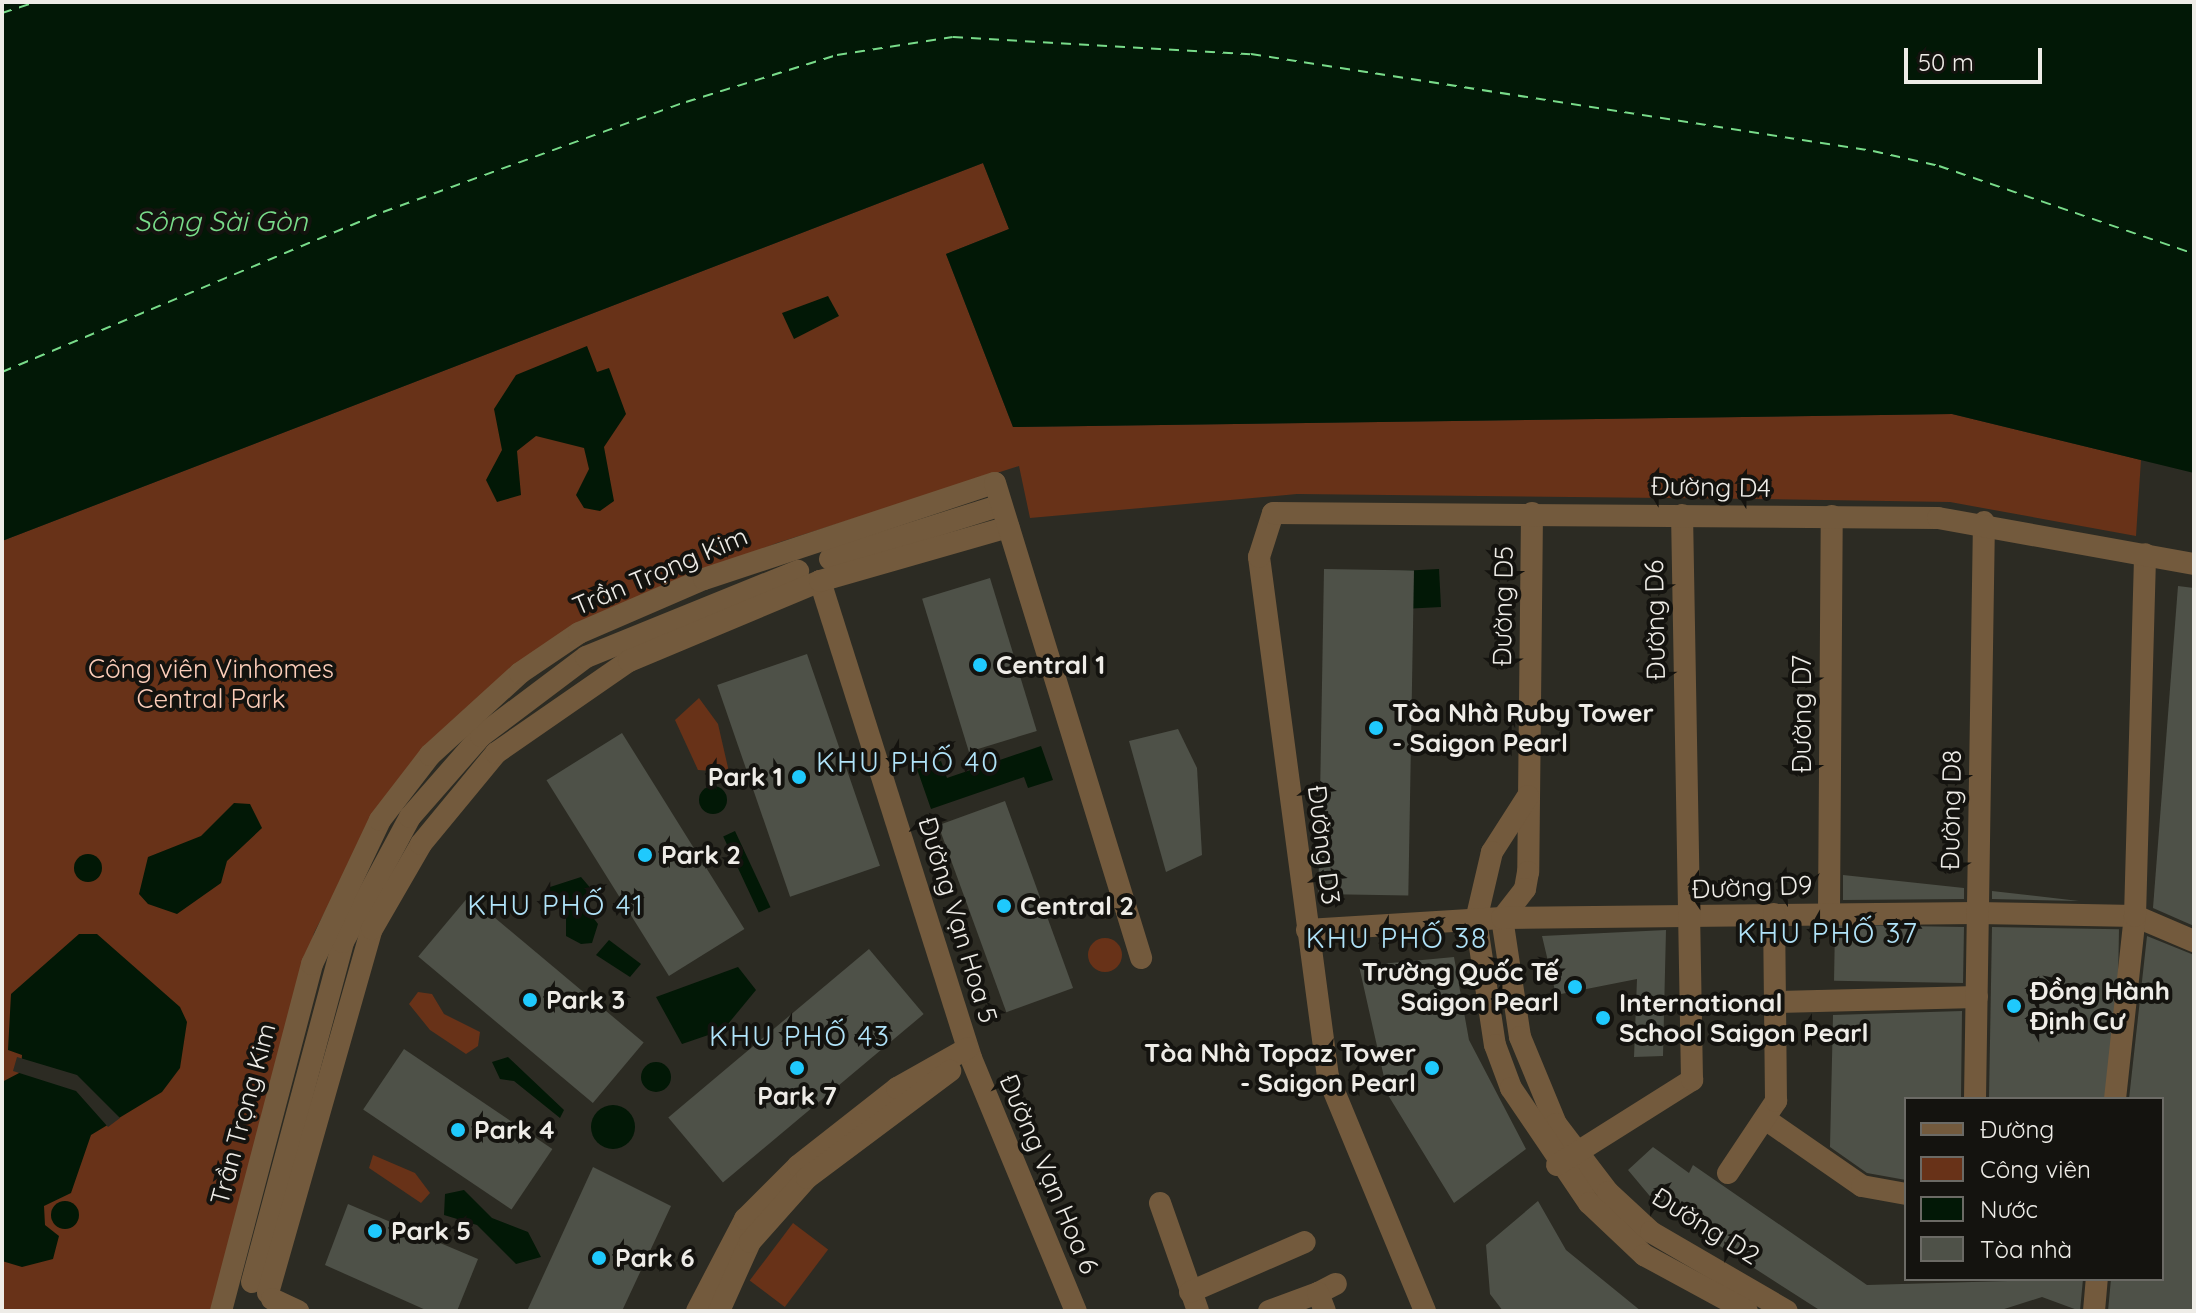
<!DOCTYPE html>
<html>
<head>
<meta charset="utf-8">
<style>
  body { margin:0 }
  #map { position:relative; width:2196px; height:1313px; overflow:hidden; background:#2c2b23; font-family:Quicksand,sans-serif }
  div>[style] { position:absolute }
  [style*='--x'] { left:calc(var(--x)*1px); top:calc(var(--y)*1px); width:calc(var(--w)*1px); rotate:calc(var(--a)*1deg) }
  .green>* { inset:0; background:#683218; transform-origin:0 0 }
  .round { border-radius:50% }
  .water>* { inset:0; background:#021806; transform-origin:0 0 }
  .pier>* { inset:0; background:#2c2b23 }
  .ferry>* { height:2px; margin-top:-1px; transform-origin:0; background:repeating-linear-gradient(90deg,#78db89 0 10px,transparent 0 18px) }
  .building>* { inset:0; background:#4e5148; transform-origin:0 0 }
  .minor>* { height:22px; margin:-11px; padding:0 11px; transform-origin:11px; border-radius:11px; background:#735a3d }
  .dots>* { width:22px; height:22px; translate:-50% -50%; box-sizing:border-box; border:4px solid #14130f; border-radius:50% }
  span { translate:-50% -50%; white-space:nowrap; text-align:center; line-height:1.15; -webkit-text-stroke:8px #14130f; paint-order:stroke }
  .street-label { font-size:26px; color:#eeece7 }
  .poi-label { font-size:26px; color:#eeece7; font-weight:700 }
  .left { translate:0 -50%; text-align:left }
  .right { translate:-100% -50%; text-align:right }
  .park-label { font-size:26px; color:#fccdb9 }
  .water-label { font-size:28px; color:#78db89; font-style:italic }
  .neighbourhood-label { font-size:28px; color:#b0e3f9; letter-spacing:2px }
  .frame { position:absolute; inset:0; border:4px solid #eeece7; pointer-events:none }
  .legend { position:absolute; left:1904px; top:1097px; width:260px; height:184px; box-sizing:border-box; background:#14130f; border:2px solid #6b6a65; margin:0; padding:10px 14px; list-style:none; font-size:24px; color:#eeece7 }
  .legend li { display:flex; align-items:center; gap:16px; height:40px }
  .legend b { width:40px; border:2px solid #6b6a65 }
  .scale { position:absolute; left:1904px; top:48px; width:138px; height:36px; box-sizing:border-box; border:4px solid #eeece7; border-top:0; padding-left:10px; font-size:24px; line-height:28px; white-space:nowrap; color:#eeece7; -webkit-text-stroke:6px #14130f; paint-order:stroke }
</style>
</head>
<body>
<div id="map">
  <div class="green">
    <div style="clip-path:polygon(983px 163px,1009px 229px,946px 254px,1013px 427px,1952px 414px,2141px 460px,2136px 536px,1950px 502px,1759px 499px,1297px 494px,1030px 518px,1019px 466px,777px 543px,591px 618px,374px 816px,314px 933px,212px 1311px,2px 1311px,2px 541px)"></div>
    <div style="clip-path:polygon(699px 698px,718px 724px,729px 772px,698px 770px,675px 720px)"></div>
    <div class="round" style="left:1088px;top:938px;width:34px;height:34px"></div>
    <div style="clip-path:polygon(418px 992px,432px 994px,444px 1014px,480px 1032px,478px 1046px,466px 1054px,430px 1030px,409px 1004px)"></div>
    <div style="clip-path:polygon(373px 1155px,415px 1173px,430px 1193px,421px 1203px,369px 1168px)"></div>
    <div style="left:793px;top:1223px;width:44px;height:72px;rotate:37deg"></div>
  </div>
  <div class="water">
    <div style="clip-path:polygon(2px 2px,2194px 2px,2194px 473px,1952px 414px,1013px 427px,946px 254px,1009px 229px,983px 163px,2px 541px)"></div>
    <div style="clip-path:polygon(828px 296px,839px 316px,794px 339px,782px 313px)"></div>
    <div style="clip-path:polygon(587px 346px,597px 372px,609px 368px,626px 414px,604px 447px,614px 501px,600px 511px,584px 508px,576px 495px,589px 469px,584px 448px,536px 436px,517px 451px,521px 495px,497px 502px,486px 480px,502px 450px,494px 409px,516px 375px)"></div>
    <div style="left:1439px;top:569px;width:38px;height:111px;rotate:87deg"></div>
    <div style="clip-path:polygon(1041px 746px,1053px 780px,1028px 788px,1024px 777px,931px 809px,917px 769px,941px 761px,947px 778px)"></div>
    <div class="round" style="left:699px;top:786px;width:28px;height:28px"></div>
    <div style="clip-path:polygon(234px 803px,250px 804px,262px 828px,227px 861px,221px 883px,177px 914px,148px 904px,139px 894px,148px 857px,201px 836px)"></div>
    <div style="left:735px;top:831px;width:84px;height:13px;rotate:65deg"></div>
    <div class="round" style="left:74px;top:854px;width:28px;height:28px"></div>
    <div style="clip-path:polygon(581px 877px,593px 891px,585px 907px,598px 924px,592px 943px,581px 944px,566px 936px,566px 905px,547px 888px)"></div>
    <div style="clip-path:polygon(79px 934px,97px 934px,180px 1007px,187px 1022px,180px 1068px,162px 1092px,91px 1135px,71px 1193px,44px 1206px,45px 1225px,59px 1236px,53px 1259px,22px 1267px,2px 1261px,2px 1082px,21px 1072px,22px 1055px,8px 1050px,11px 994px)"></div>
    <div style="clip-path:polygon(609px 940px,641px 964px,630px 977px,596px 955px)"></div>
    <div style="clip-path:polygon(738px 967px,756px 990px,723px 1030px,682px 1044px,656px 997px)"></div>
    <div style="clip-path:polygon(508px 1057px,564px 1110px,560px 1118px,514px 1081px,500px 1079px,492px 1062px)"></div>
    <div class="round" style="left:641px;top:1062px;width:30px;height:30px"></div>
    <div class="round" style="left:591px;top:1105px;width:44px;height:44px"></div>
    <div style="clip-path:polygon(464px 1190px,492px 1218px,528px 1232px,541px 1257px,516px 1264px,477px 1225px,444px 1215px,445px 1194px)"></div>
    <div class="round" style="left:51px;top:1201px;width:28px;height:28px"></div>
  </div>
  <div class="pier">
    <div style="clip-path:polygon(17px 1057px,77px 1075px,120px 1118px,108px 1127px,76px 1091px,13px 1071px)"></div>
  </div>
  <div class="ferry">
    <div style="--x:2;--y:13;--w:36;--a:-18"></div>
    <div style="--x:2;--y:372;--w:413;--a:-22.8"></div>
    <div style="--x:383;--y:212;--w:322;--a:-20"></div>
    <div style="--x:686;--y:102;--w:158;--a:-17.3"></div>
    <div style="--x:837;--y:55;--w:117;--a:-8.8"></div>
    <div style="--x:953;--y:37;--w:298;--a:3.3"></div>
    <div style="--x:1251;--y:54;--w:630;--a:8.86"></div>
    <div style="--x:1873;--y:151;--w:68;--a:12.8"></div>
    <div style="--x:1939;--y:166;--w:270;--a:19"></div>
  </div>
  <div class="building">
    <div style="left:1324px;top:569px;width:90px;height:325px;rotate:1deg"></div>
    <div style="left:990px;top:578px;width:160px;height:71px;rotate:73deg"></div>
    <div style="clip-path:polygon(2178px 586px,2194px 588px,2194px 926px,2153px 908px)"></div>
    <div style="left:807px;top:654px;width:224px;height:95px;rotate:71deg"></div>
    <div style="clip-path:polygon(1178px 729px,1197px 768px,1202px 855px,1166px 872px,1129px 741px)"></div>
    <div style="left:622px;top:733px;width:231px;height:89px;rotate:58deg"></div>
    <div style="left:1005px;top:801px;width:199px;height:71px;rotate:70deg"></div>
    <div style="clip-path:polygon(1843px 875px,1964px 888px,1964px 899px,1843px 900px)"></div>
    <div style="clip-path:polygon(1992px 891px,2079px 901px,1992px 899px)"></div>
    <div style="left:469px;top:896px;width:228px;height:79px;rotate:40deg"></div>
    <div style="left:1964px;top:927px;width:56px;height:129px;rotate:91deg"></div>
    <div style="left:1992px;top:927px;width:127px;height:172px;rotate:1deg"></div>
    <div style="clip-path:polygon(1666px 930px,1663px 1056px,1634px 1057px,1637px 979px,1556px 995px,1542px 936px)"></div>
    <div style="clip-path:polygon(2147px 936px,2194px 955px,2194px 1311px,2108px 1311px,2111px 1279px,2162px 1279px,2162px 1099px,2129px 1099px)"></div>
    <div style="left:869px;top:949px;width:85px;height:262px;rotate:50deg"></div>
    <div style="clip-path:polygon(1454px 957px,1469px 1040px,1526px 1149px,1454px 1203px,1388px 1095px,1359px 966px)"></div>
    <div style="clip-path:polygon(1962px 1011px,1961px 1099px,1906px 1099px,1906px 1180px,1867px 1173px,1830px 1147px,1833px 1015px)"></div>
    <div style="left:404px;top:1049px;width:179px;height:73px;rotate:34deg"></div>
    <div style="clip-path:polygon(1653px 1147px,1689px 1173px,1693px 1165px,1867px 1285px,2083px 1279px,2080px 1311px,2042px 1297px,1998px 1311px,1821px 1311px,1659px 1207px,1628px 1170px)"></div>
    <div style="clip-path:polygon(593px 1167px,671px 1206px,622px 1311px,527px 1311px)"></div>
    <div style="clip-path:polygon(1538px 1201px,1566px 1250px,1641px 1311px,1503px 1311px,1490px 1294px,1486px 1245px)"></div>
    <div style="clip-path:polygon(348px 1204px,478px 1259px,457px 1311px,428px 1311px,325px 1265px)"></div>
  </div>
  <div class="minor">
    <div style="--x:1532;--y:513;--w:359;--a:90.6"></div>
    <div style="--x:1528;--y:872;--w:17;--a:100"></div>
    <div style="--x:1525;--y:889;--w:37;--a:128"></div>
    <div style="--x:1502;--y:918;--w:120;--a:81.4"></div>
    <div style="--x:1520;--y:1037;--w:94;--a:67.5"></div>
    <div style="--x:1556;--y:1124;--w:86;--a:52.6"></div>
    <div style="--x:1608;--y:1192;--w:59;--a:42.9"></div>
    <div style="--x:1651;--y:1232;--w:157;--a:30.2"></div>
    <div style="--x:830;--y:559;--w:179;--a:-17.5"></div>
    <div style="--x:820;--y:581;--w:500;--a:72.43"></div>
    <div style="--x:971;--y:1058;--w:274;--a:67.5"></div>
    <div style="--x:1528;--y:796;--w:67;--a:122.7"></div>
    <div style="--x:1492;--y:852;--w:70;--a:103.2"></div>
    <div style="--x:1476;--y:920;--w:126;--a:81.4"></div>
    <div style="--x:1495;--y:1045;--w:46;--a:69.6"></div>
    <div style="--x:1511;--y:1088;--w:139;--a:55.9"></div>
    <div style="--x:1589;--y:1203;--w:76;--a:43.4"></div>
    <div style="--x:1644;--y:1255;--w:117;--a:28.5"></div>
    <div style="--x:1829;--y:912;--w:396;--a:-89.6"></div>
    <div style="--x:1307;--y:930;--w:195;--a:-3.5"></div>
    <div style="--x:1502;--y:918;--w:475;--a:-0.6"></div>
    <div style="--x:1977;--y:913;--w:158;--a:1.1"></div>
    <div style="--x:2135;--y:916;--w:64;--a:23"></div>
    <div style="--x:1775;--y:1002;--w:202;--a:-1.4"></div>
    <div style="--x:1975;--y:1099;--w:577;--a:-89.11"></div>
    <div style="--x:2115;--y:1099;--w:184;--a:-83.8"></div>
    <div style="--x:2135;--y:916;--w:362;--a:-88.4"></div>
    <div style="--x:1768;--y:1121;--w:114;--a:34.7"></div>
    <div style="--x:1862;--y:1186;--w:45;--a:10.3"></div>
    <div style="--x:1557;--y:1165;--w:160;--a:-32.2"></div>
    <div style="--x:1692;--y:1080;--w:565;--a:-91.01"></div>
    <div style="--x:1728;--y:1173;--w:87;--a:-56.3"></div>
    <div style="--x:1776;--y:1101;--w:187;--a:-90.6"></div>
    <div style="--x:1160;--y:1203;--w:114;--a:70.6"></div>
    <div style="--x:252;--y:1282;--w:352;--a:-75"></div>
    <div style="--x:343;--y:942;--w:142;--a:-61.8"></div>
    <div style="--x:410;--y:817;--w:108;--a:-48.8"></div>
    <div style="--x:481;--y:736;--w:131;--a:-37"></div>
    <div style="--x:586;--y:657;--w:229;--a:-22.1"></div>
    <div style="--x:1190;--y:1292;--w:125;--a:-23.5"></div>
    <div style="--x:268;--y:1293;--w:379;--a:-74.1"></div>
    <div style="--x:372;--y:929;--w:98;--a:-60"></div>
    <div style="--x:421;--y:844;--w:118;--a:-50.5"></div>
    <div style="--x:496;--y:753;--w:162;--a:-34.7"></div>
    <div style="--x:629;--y:661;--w:207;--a:-22.7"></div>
    <div style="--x:820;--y:581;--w:196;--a:-16"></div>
    <div style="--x:1318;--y:1293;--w:20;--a:-27"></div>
    <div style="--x:272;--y:1299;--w:29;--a:25"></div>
    <div style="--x:221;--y:1311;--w:359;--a:-75.3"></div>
    <div style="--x:312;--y:964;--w:159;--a:-64.7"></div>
    <div style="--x:380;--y:820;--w:82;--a:-52.4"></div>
    <div style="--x:430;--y:755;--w:122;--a:-42.3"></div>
    <div style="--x:520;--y:673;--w:71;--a:-34.1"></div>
    <div style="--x:579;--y:633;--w:136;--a:-23.4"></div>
    <div style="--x:704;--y:579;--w:306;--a:-18.3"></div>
    <div style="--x:995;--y:483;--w:497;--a:72.9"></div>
    <div style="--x:697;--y:1311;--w:104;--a:-62.4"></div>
    <div style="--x:745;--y:1219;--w:75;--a:-45"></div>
    <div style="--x:798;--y:1166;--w:126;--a:-38.2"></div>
    <div style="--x:897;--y:1088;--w:81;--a:-29.4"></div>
    <div style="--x:719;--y:1311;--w:76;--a:-65.8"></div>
    <div style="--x:750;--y:1242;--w:86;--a:-48.3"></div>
    <div style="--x:807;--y:1178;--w:179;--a:-36.8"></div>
    <div style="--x:1269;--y:1311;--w:52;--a:-20.2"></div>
    <div style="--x:1318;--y:1293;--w:19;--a:69"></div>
    <div style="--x:1425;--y:1311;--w:253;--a:-112.5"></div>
    <div style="--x:1328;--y:1077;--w:525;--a:-97.56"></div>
    <div style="--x:1259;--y:557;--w:46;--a:-72.3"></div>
    <div style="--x:1273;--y:513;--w:665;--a:0.43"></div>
    <div style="--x:1938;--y:518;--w:260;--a:10.2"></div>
    <div style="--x:2094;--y:1311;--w:32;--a:-85"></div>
  </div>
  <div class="dots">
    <div style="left:980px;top:665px;background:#1fc9fd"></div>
    <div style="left:1376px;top:728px;background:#1fc9fd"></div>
    <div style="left:799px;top:777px;background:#1fc9fd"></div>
    <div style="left:645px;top:855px;background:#1fc9fd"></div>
    <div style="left:1004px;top:906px;background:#1fc9fd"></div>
    <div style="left:1575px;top:987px;background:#1fc9fd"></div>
    <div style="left:530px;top:1000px;background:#1fc9fd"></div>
    <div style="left:2014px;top:1006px;background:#1fc9fd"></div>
    <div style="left:1603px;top:1018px;background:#1fc9fd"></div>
    <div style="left:797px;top:1068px;background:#1fc9fd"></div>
    <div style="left:1432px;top:1068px;background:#1fc9fd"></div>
    <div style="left:458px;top:1130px;background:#1fc9fd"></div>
    <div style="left:375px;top:1231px;background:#1fc9fd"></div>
    <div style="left:599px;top:1258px;background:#1fc9fd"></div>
  </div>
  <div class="street-label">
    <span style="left:1711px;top:487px;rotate:1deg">Đường D4</span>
    <span style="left:660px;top:571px;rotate:-23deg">Trần Trọng Kim</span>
    <span style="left:1503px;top:606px;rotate:-89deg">Đường D5</span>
    <span style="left:1655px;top:620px;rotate:-91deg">Đường D6</span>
    <span style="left:1802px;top:714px;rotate:-90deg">Đường D7</span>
    <span style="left:1951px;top:810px;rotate:-89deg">Đường D8</span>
    <span style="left:1324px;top:845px;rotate:83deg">Đường D3</span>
    <span style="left:1752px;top:887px;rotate:-2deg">Đường D9</span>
    <span style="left:958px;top:920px;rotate:73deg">Đường Vạn Hoa 5</span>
    <span style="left:243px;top:1114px;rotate:-75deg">Trần Trọng Kim</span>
    <span style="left:1049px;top:1174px;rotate:67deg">Đường Vạn Hoa 6</span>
    <span style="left:1706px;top:1226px;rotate:32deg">Đường D2</span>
  </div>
  <div class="poi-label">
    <span class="left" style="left:996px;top:665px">Central 1</span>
    <span class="left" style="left:1392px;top:728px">Tòa Nhà Ruby Tower<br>- Saigon Pearl</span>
    <span class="right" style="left:783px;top:777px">Park 1</span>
    <span class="left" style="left:661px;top:855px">Park 2</span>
    <span class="left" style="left:1020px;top:906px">Central 2</span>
    <span class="right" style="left:1559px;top:987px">Trường Quốc Tế<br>Saigon Pearl</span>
    <span class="left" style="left:2030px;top:1006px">Đồng Hành<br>Định Cư</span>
    <span class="left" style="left:546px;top:1000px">Park 3</span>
    <span class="left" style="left:1619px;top:1018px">International<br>School Saigon Pearl</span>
    <span class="right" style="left:1416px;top:1068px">Tòa Nhà Topaz Tower<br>- Saigon Pearl</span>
    <span style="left:797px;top:1096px">Park 7</span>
    <span class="left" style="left:474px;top:1130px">Park 4</span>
    <span class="left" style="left:391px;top:1231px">Park 5</span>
    <span class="left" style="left:615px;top:1258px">Park 6</span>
  </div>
  <div class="park-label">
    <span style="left:211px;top:684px">Công viên Vinhomes<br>Central Park</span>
  </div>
  <div class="water-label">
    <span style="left:221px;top:221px">Sông Sài Gòn</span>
  </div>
  <div class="neighbourhood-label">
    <span style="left:908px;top:762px">KHU PHỐ 40</span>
    <span style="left:556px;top:905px">KHU PHỐ 41</span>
    <span style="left:1828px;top:933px">KHU PHỐ 37</span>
    <span style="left:1397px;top:938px">KHU PHỐ 38</span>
    <span style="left:800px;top:1036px">KHU PHỐ 43</span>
  </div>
  <div class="frame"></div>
  <ul class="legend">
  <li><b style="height:10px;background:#735a3d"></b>Đường</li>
  <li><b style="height:22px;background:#683218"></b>Công viên</li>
  <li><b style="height:22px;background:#021806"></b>Nước</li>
  <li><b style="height:22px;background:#4e5148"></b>Tòa nhà</li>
  </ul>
  <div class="scale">50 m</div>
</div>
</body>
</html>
